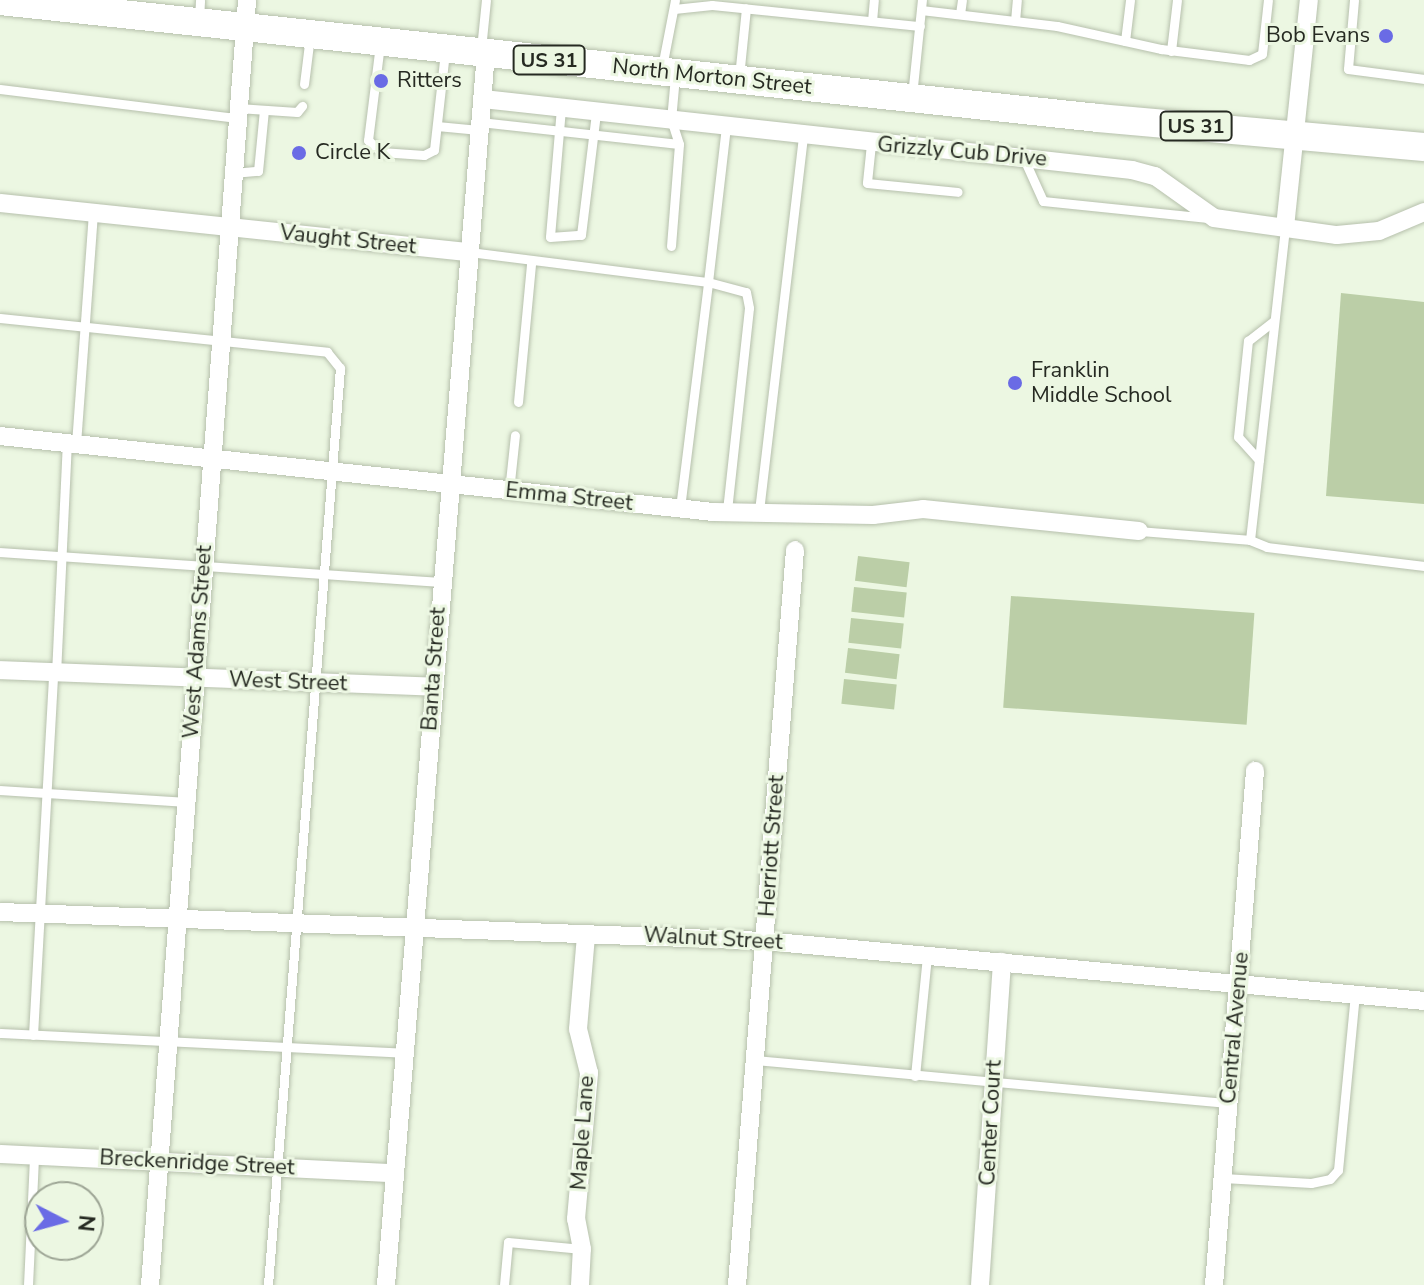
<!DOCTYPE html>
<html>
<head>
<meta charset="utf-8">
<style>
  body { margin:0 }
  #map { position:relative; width:1424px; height:1285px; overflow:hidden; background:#ecf7e2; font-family:"Nunito Sans",sans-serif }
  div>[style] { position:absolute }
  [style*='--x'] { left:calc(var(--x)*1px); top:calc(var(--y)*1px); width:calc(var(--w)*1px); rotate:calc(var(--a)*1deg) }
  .green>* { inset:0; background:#bbcea7; transform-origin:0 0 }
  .roads { filter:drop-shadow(0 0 2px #b6c0ac) drop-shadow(0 0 2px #b6c0ac) }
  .service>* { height:9px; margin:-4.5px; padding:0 4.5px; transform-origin:4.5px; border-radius:4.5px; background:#fff }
  .minor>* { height:18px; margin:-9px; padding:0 9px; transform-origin:9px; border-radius:9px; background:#fff }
  .primary>* { height:28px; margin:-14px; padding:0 14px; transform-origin:14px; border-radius:14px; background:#fff }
  .dots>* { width:22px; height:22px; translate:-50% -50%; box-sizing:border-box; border:4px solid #ecf7e2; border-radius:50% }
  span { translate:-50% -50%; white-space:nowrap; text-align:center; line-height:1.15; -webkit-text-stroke:6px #ecf7e2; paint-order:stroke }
  .shield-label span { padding:2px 6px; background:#ecf7e2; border:2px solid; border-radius:6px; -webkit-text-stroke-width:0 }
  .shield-label { font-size:20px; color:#262a22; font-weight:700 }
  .poi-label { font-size:22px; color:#262a22 }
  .right { translate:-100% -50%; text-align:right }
  .left { translate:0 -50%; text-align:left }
  .street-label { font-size:22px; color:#262a22 }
  .north { position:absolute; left:24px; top:1181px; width:80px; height:80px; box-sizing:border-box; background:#ecf7e2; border:2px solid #9da595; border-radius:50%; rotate:96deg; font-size:22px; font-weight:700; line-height:32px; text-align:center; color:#262a22 }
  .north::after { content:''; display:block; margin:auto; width:28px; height:36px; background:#6a6be5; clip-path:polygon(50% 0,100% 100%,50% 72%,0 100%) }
</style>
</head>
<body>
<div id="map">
  <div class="green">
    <div style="clip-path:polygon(1341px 293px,1424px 302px,1424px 504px,1326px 496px)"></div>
    <div style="left:858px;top:556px;width:52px;height:25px;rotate:7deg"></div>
    <div style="left:854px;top:587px;width:53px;height:25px;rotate:6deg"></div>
    <div style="left:1011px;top:596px;width:244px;height:112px;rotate:4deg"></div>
    <div style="left:851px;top:618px;width:53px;height:25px;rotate:6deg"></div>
    <div style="left:848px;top:648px;width:52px;height:25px;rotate:7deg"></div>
    <div style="left:844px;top:679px;width:53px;height:25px;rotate:6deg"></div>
  </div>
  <div class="roads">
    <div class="service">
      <div style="--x:1354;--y:0;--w:69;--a:95"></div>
      <div style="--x:1348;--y:69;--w:77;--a:7.5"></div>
      <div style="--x:674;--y:9;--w:38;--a:-6"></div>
      <div style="--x:712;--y:5;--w:209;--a:5.8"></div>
      <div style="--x:921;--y:10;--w:137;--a:6.7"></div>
      <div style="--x:1057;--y:26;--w:107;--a:12.5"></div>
      <div style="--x:1161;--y:49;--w:89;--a:7.1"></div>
      <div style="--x:1249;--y:60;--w:14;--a:-25"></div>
      <div style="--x:1262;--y:54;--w:54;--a:-83.7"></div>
      <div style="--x:960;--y:14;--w:14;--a:-82"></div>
      <div style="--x:199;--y:20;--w:20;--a:-87"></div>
      <div style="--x:872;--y:21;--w:21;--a:-85"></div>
      <div style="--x:1015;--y:21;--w:21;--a:-85"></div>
      <div style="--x:1125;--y:41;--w:41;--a:-83"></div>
      <div style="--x:380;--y:44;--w:97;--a:97.1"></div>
      <div style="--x:368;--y:140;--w:18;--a:43"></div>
      <div style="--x:381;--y:152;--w:43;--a:4"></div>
      <div style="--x:424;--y:155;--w:11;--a:-27"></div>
      <div style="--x:434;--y:150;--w:99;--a:-83.6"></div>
      <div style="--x:481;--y:49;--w:49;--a:-84.2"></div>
      <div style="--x:1171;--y:51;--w:51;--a:-83.3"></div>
      <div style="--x:662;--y:67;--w:68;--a:-79"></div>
      <div style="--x:739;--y:77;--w:69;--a:-84.2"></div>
      <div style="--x:304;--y:84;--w:48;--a:-82.9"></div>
      <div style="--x:0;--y:89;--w:239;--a:7"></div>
      <div style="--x:912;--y:96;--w:97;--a:-84.1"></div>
      <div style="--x:238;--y:108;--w:59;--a:3.9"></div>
      <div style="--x:297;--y:112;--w:8;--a:-50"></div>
      <div style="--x:561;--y:108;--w:129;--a:94.9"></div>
      <div style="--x:550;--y:237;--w:31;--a:-4"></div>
      <div style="--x:581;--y:235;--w:124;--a:-83"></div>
      <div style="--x:480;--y:122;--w:200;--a:6.3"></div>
      <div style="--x:437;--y:126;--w:42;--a:5.4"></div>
      <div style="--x:871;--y:144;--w:39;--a:96"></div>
      <div style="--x:867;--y:183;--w:91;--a:5.6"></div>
      <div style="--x:1024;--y:159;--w:46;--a:65.7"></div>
      <div style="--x:1043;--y:201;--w:166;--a:5.9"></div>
      <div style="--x:233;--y:173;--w:25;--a:-5"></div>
      <div style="--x:258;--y:171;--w:61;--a:-84.4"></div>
      <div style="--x:671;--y:246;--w:102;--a:-85.5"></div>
      <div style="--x:679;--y:144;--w:25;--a:-108"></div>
      <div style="--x:671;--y:120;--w:44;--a:-84.8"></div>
      <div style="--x:470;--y:252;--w:240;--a:7.2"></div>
      <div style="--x:708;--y:282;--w:157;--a:-83.4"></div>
      <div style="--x:0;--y:318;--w:329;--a:5.9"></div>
      <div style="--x:327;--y:352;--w:21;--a:51"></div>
      <div style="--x:340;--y:368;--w:920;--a:94.49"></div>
      <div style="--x:518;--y:402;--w:139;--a:-84.6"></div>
      <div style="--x:76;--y:444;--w:233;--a:-85.8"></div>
      <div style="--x:1259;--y:460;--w:31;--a:-132"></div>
      <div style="--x:1238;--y:437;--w:97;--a:-84.1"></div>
      <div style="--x:1248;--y:341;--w:33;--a:-38"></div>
      <div style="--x:509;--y:491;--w:56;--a:-83.9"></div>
      <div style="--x:680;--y:508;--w:228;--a:-82.9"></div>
      <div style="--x:708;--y:282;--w:39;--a:15"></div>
      <div style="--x:746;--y:292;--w:16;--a:79"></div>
      <div style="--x:749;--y:308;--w:205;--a:96.2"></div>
      <div style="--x:759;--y:511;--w:378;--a:-83.3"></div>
      <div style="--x:1139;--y:531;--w:111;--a:4.6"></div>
      <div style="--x:1250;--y:540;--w:315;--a:-83.6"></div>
      <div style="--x:1250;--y:540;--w:18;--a:22"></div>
      <div style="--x:1267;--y:547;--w:158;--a:6.9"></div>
      <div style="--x:0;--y:552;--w:441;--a:3.9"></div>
      <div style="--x:56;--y:674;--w:231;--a:-87.3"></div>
      <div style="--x:0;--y:790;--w:187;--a:3.7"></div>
      <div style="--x:0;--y:1033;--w:405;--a:2.8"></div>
      <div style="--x:33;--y:1035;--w:362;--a:-86.8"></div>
      <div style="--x:754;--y:1060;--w:477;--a:5.2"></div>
      <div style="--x:915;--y:1076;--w:121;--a:-84.3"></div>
      <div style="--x:1223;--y:1178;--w:88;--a:3.3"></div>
      <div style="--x:1311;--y:1183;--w:19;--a:-12"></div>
      <div style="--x:1330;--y:1179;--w:12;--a:-48"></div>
      <div style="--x:1338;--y:1170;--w:176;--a:-84.5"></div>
      <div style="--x:28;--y:1285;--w:129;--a:-87.3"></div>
      <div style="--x:504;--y:1285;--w:43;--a:-84.7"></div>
      <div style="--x:508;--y:1242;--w:74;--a:5.4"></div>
    </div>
    <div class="minor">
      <div style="--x:483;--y:99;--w:653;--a:6.24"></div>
      <div style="--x:1132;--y:170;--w:24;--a:15"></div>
      <div style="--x:1155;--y:176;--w:72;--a:35.4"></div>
      <div style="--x:1214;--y:218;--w:124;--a:7.9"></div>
      <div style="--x:1337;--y:235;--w:42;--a:-5.4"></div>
      <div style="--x:1379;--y:231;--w:49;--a:-22.9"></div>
      <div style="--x:0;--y:203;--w:470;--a:6"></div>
      <div style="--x:1285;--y:227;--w:228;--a:-84"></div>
      <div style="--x:0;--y:436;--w:718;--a:6.08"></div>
      <div style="--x:714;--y:512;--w:159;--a:1.1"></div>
      <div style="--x:873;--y:515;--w:50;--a:-6.8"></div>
      <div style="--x:923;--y:509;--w:217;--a:5.8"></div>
      <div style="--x:0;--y:670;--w:433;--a:2.2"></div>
      <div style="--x:0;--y:912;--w:765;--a:2.17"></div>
      <div style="--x:764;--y:941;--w:663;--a:5.19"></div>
      <div style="--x:0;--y:1154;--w:395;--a:2.8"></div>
      <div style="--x:150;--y:1285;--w:1289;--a:-85.68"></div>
      <div style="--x:386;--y:1285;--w:1236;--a:-85.36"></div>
      <div style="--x:580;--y:1285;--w:36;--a:-87"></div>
      <div style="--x:582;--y:1249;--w:31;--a:-101"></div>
      <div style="--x:576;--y:1219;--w:147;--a:-84.9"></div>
      <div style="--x:589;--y:1073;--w:45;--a:-104"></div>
      <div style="--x:578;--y:1029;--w:94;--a:-85.1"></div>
      <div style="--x:737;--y:1285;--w:737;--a:-85.49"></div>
      <div style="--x:980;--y:1285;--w:324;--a:-86.1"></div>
      <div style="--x:1214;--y:1285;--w:516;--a:-85.44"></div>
    </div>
    <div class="primary">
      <div style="--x:0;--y:1;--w:1104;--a:6.08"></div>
      <div style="--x:1098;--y:118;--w:327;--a:5.1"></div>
    </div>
  </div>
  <div class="dots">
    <div style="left:1386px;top:36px;background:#6a6be5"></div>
    <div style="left:381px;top:81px;background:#6a6be5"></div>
    <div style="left:299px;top:153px;background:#6a6be5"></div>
    <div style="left:1015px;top:383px;background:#6a6be5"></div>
  </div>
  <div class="shield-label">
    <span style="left:549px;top:60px">US 31</span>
    <span style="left:1196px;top:126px">US 31</span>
  </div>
  <div class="poi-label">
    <span class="right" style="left:1370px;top:36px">Bob Evans</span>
    <span class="left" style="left:397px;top:81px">Ritters</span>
    <span class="left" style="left:315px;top:153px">Circle K</span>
    <span class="left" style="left:1031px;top:383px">Franklin<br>Middle School</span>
  </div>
  <div class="street-label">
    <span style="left:712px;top:77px;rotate:6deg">North Morton Street</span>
    <span style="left:962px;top:152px;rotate:5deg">Grizzly Cub Drive</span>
    <span style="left:348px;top:240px;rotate:6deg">Vaught Street</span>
    <span style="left:569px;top:497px;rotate:6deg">Emma Street</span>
    <span style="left:198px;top:642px;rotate:-86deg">West Adams Street</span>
    <span style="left:434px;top:669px;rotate:-86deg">Banta Street</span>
    <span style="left:288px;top:682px;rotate:2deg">West Street</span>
    <span style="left:772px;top:846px;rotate:-86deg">Herriott Street</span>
    <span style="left:713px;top:939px;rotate:3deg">Walnut Street</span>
    <span style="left:1235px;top:1028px;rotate:-85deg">Central Avenue</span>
    <span style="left:991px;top:1123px;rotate:-87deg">Center Court</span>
    <span style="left:583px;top:1133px;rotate:-86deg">Maple Lane</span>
    <span style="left:197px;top:1163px;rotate:3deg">Breckenridge Street</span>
  </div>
  <div class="north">N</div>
</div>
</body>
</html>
